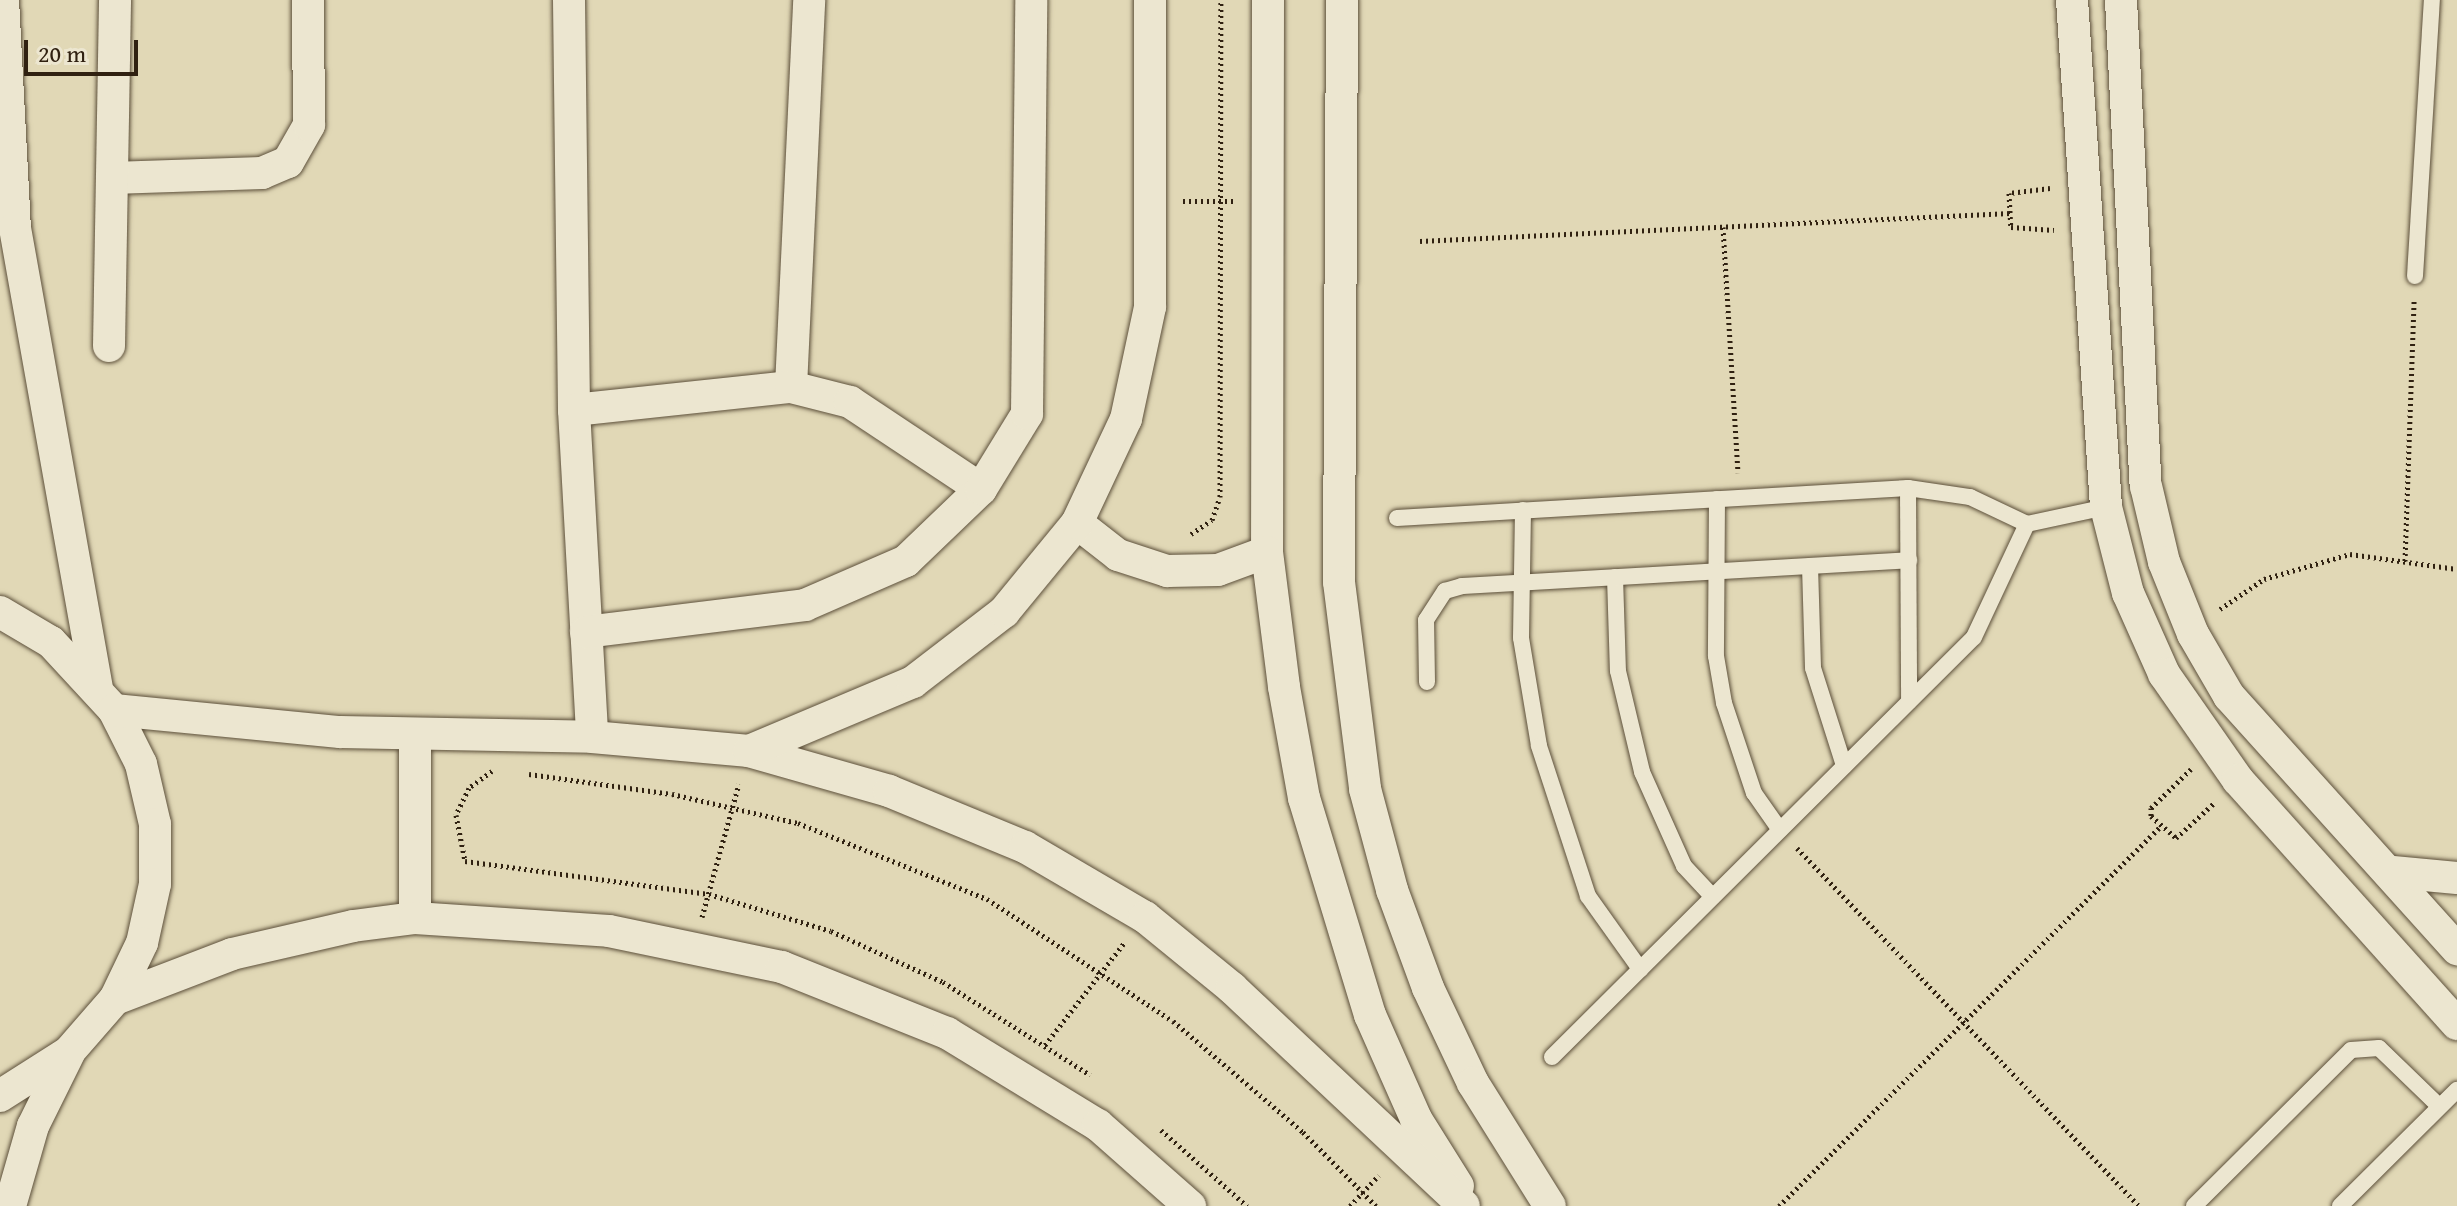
<!DOCTYPE html>
<html>
<head>
<meta charset="utf-8">
<style>
  body { margin:0 }
  #map { position:relative; width:2457px; height:1206px; overflow:hidden; background:#e1d8b6; font-family:"Gentium Book Plus",serif }
  div>[style] { position:absolute }
  [style*='--x'] { left:calc(var(--x)*1px); top:calc(var(--y)*1px); width:calc(var(--w)*1px); rotate:calc(var(--a)*1deg) }
  .path>* { height:5px; margin-top:-2.5px; transform-origin:0; background:repeating-linear-gradient(90deg,#302111 0 2px,transparent 0 6px) }
  .roads { filter:drop-shadow(0 0 2px #5c4f3a) drop-shadow(0 0 2px #5c4f3a) }
  .lane>* { height:16px; margin:-8px; padding:0 8px; transform-origin:8px; border-radius:8px; background:#ece6d0 }
  .street>* { height:32px; margin:-16px; padding:0 16px; transform-origin:16px; border-radius:16px; background:#ece6d0 }
  span { translate:-50% -50%; white-space:nowrap; text-align:center; line-height:1.15; -webkit-text-stroke:8px #ece6d0; paint-order:stroke }
  .scale { position:absolute; left:24px; top:40px; width:114px; height:36px; box-sizing:border-box; border:4px solid #302111; border-top:0; padding-left:10px; font-size:24px; line-height:28px; white-space:nowrap; color:#302111; -webkit-text-stroke:6px #ece6d0; paint-order:stroke }
</style>
</head>
<body>
<div id="map">
  <div class="path">
    <div style="--x:2050;--y:188;--w:41;--a:173"></div>
    <div style="--x:2009;--y:193;--w:34;--a:87"></div>
    <div style="--x:2011;--y:227;--w:43;--a:4"></div>
    <div style="--x:1183;--y:201;--w:50;--a:0"></div>
    <div style="--x:1723;--y:227;--w:246;--a:86.5"></div>
    <div style="--x:1420;--y:241;--w:591;--a:-2.72"></div>
    <div style="--x:1191;--y:534;--w:25;--a:-34"></div>
    <div style="--x:1212;--y:520;--w:24;--a:-71"></div>
    <div style="--x:1220;--y:497;--w:497;--a:-89.9"></div>
    <div style="--x:2405;--y:561;--w:260;--a:-88"></div>
    <div style="--x:2220;--y:609;--w:53;--a:-34.3"></div>
    <div style="--x:2264;--y:579;--w:90;--a:-16.2"></div>
    <div style="--x:2350;--y:554;--w:108;--a:8"></div>
    <div style="--x:2191;--y:769;--w:56;--a:135.7"></div>
    <div style="--x:2151;--y:808;--w:8;--a:90"></div>
    <div style="--x:2151;--y:816;--w:33;--a:41"></div>
    <div style="--x:2176;--y:838;--w:52;--a:-42.6"></div>
    <div style="--x:492;--y:771;--w:29;--a:144"></div>
    <div style="--x:469;--y:788;--w:30;--a:116"></div>
    <div style="--x:456;--y:815;--w:47;--a:78.9"></div>
    <div style="--x:465;--y:861;--w:246;--a:7.7"></div>
    <div style="--x:709;--y:894;--w:127;--a:16.9"></div>
    <div style="--x:831;--y:931;--w:123;--a:24.5"></div>
    <div style="--x:943;--y:982;--w:174;--a:32.3"></div>
    <div style="--x:529;--y:774;--w:144;--a:8"></div>
    <div style="--x:672;--y:794;--w:129;--a:13"></div>
    <div style="--x:798;--y:823;--w:204;--a:21.9"></div>
    <div style="--x:987;--y:899;--w:222;--a:33.3"></div>
    <div style="--x:1173;--y:1021;--w:171;--a:40.5"></div>
    <div style="--x:1303;--y:1132;--w:104;--a:45.4"></div>
    <div style="--x:1797;--y:848;--w:495;--a:46.3"></div>
    <div style="--x:702;--y:917;--w:138;--a:-74.5"></div>
    <div style="--x:1045;--y:1045;--w:130;--a:-52.2"></div>
    <div style="--x:1161;--y:1130;--w:115;--a:41.5"></div>
    <div style="--x:1350;--y:1206;--w:42;--a:-46.9"></div>
    <div style="--x:1779;--y:1206;--w:539;--a:-44.85"></div>
  </div>
  <div class="roads">
    <div class="lane">
      <div style="--x:2415;--y:276;--w:277;--a:-86.5"></div>
      <div style="--x:1908;--y:488;--w:213;--a:89.7"></div>
      <div style="--x:1717;--y:499;--w:157;--a:90.4"></div>
      <div style="--x:1716;--y:656;--w:48;--a:80.3"></div>
      <div style="--x:1724;--y:703;--w:95;--a:71.6"></div>
      <div style="--x:1754;--y:793;--w:45;--a:54.9"></div>
      <div style="--x:1523;--y:510;--w:128;--a:90.9"></div>
      <div style="--x:1521;--y:638;--w:109;--a:80.5"></div>
      <div style="--x:1539;--y:746;--w:158;--a:71.9"></div>
      <div style="--x:1588;--y:896;--w:90;--a:54.5"></div>
      <div style="--x:1397;--y:518;--w:512;--a:-3.36"></div>
      <div style="--x:1908;--y:488;--w:63;--a:8.3"></div>
      <div style="--x:1970;--y:497;--w:63;--a:25.3"></div>
      <div style="--x:2027;--y:524;--w:81;--a:-12.1"></div>
      <div style="--x:1810;--y:566;--w:102;--a:88.3"></div>
      <div style="--x:1813;--y:668;--w:103;--a:72.4"></div>
      <div style="--x:1615;--y:577;--w:94;--a:88.2"></div>
      <div style="--x:1618;--y:671;--w:104;--a:76.6"></div>
      <div style="--x:1642;--y:772;--w:103;--a:65.9"></div>
      <div style="--x:1684;--y:866;--w:42;--a:46.9"></div>
      <div style="--x:1427;--y:682;--w:62;--a:-90.9"></div>
      <div style="--x:1426;--y:620;--w:35;--a:-57"></div>
      <div style="--x:1445;--y:591;--w:18;--a:-16"></div>
      <div style="--x:1462;--y:586;--w:448;--a:-3.3"></div>
      <div style="--x:1552;--y:1057;--w:595;--a:-44.86"></div>
      <div style="--x:1974;--y:637;--w:125;--a:-64.9"></div>
      <div style="--x:2194;--y:1206;--w:221;--a:-44.8"></div>
      <div style="--x:2351;--y:1050;--w:28;--a:-4"></div>
      <div style="--x:2379;--y:1048;--w:83;--a:44"></div>
      <div style="--x:2340;--y:1206;--w:165;--a:-44.8"></div>
    </div>
    <div class="street">
      <div style="--x:3;--y:0;--w:228;--a:87"></div>
      <div style="--x:15;--y:228;--w:466;--a:79.9"></div>
      <div style="--x:569;--y:0;--w:410;--a:89.3"></div>
      <div style="--x:574;--y:410;--w:327;--a:86.8"></div>
      <div style="--x:1268;--y:0;--w:552;--a:90.1"></div>
      <div style="--x:1267;--y:552;--w:136;--a:82.8"></div>
      <div style="--x:1284;--y:687;--w:113;--a:79.8"></div>
      <div style="--x:1304;--y:798;--w:227;--a:73.1"></div>
      <div style="--x:1370;--y:1015;--w:114;--a:66.1"></div>
      <div style="--x:1416;--y:1119;--w:79;--a:57.9"></div>
      <div style="--x:1342;--y:0;--w:582;--a:90.3"></div>
      <div style="--x:1339;--y:582;--w:209;--a:82.8"></div>
      <div style="--x:1365;--y:789;--w:105;--a:75"></div>
      <div style="--x:1392;--y:890;--w:104;--a:69.8"></div>
      <div style="--x:1428;--y:988;--w:105;--a:64.7"></div>
      <div style="--x:1473;--y:1083;--w:145;--a:58"></div>
      <div style="--x:2072;--y:0;--w:508;--a:86.16"></div>
      <div style="--x:2106;--y:507;--w:89;--a:75.7"></div>
      <div style="--x:2128;--y:593;--w:89;--a:66"></div>
      <div style="--x:2164;--y:674;--w:129;--a:55.1"></div>
      <div style="--x:2238;--y:780;--w:328;--a:48.1"></div>
      <div style="--x:2121;--y:0;--w:487;--a:87.1"></div>
      <div style="--x:2146;--y:486;--w:78;--a:76.7"></div>
      <div style="--x:2164;--y:562;--w:78;--a:68.1"></div>
      <div style="--x:2193;--y:634;--w:72;--a:59.9"></div>
      <div style="--x:2229;--y:696;--w:341;--a:48"></div>
      <div style="--x:112;--y:178;--w:150;--a:-1.9"></div>
      <div style="--x:262;--y:173;--w:28;--a:-23"></div>
      <div style="--x:288;--y:162;--w:43;--a:-60.4"></div>
      <div style="--x:309;--y:125;--w:125;--a:-90.5"></div>
      <div style="--x:109;--y:346;--w:346;--a:-89"></div>
      <div style="--x:791;--y:387;--w:387;--a:-87.3"></div>
      <div style="--x:574;--y:410;--w:218;--a:-6.1"></div>
      <div style="--x:791;--y:387;--w:61;--a:14.3"></div>
      <div style="--x:850;--y:402;--w:157;--a:33.6"></div>
      <div style="--x:1077;--y:523;--w:52;--a:38"></div>
      <div style="--x:1118;--y:555;--w:52;--a:18.1"></div>
      <div style="--x:1167;--y:571;--w:51;--a:-1.1"></div>
      <div style="--x:1218;--y:570;--w:52;--a:-20.2"></div>
      <div style="--x:0;--y:612;--w:59;--a:30.5"></div>
      <div style="--x:51;--y:642;--w:93;--a:47.2"></div>
      <div style="--x:114;--y:710;--w:60;--a:63.4"></div>
      <div style="--x:141;--y:764;--w:62;--a:76.9"></div>
      <div style="--x:155;--y:824;--w:60;--a:90"></div>
      <div style="--x:155;--y:884;--w:60;--a:102.4"></div>
      <div style="--x:142;--y:943;--w:62;--a:115.7"></div>
      <div style="--x:115;--y:999;--w:70;--a:131"></div>
      <div style="--x:69;--y:1052;--w:82;--a:147.5"></div>
      <div style="--x:586;--y:632;--w:221;--a:-7"></div>
      <div style="--x:805;--y:605;--w:110;--a:-23.5"></div>
      <div style="--x:906;--y:561;--w:104;--a:-43.8"></div>
      <div style="--x:981;--y:489;--w:88;--a:-58.5"></div>
      <div style="--x:1027;--y:414;--w:414;--a:-89.4"></div>
      <div style="--x:114;--y:710;--w:227;--a:5.6"></div>
      <div style="--x:340;--y:732;--w:252;--a:1.1"></div>
      <div style="--x:592;--y:737;--w:158;--a:5.1"></div>
      <div style="--x:749;--y:751;--w:146;--a:15.9"></div>
      <div style="--x:889;--y:791;--w:147;--a:22.4"></div>
      <div style="--x:1025;--y:847;--w:139;--a:30.3"></div>
      <div style="--x:1145;--y:917;--w:112;--a:39.2"></div>
      <div style="--x:1232;--y:988;--w:318;--a:43.2"></div>
      <div style="--x:415;--y:737;--w:181;--a:90"></div>
      <div style="--x:749;--y:751;--w:178;--a:-22.8"></div>
      <div style="--x:913;--y:682;--w:115;--a:-37.6"></div>
      <div style="--x:1004;--y:612;--w:115;--a:-50.6"></div>
      <div style="--x:1077;--y:523;--w:115;--a:-64.8"></div>
      <div style="--x:1126;--y:419;--w:115;--a:-77.9"></div>
      <div style="--x:1150;--y:307;--w:307;--a:-90"></div>
      <div style="--x:2393;--y:872;--w:64;--a:5.4"></div>
      <div style="--x:115;--y:999;--w:125;--a:-21"></div>
      <div style="--x:232;--y:954;--w:124;--a:-13"></div>
      <div style="--x:353;--y:926;--w:63;--a:-7.4"></div>
      <div style="--x:415;--y:918;--w:194;--a:3.8"></div>
      <div style="--x:609;--y:931;--w:177;--a:11.8"></div>
      <div style="--x:782;--y:967;--w:178;--a:21.8"></div>
      <div style="--x:947;--y:1033;--w:177;--a:31.4"></div>
      <div style="--x:1098;--y:1125;--w:123;--a:41.4"></div>
      <div style="--x:10;--y:1206;--w:83;--a:-74"></div>
      <div style="--x:33;--y:1126;--w:81;--a:-63.7"></div>
    </div>
  </div>
  <div class="scale">20 m</div>
</div>
</body>
</html>
